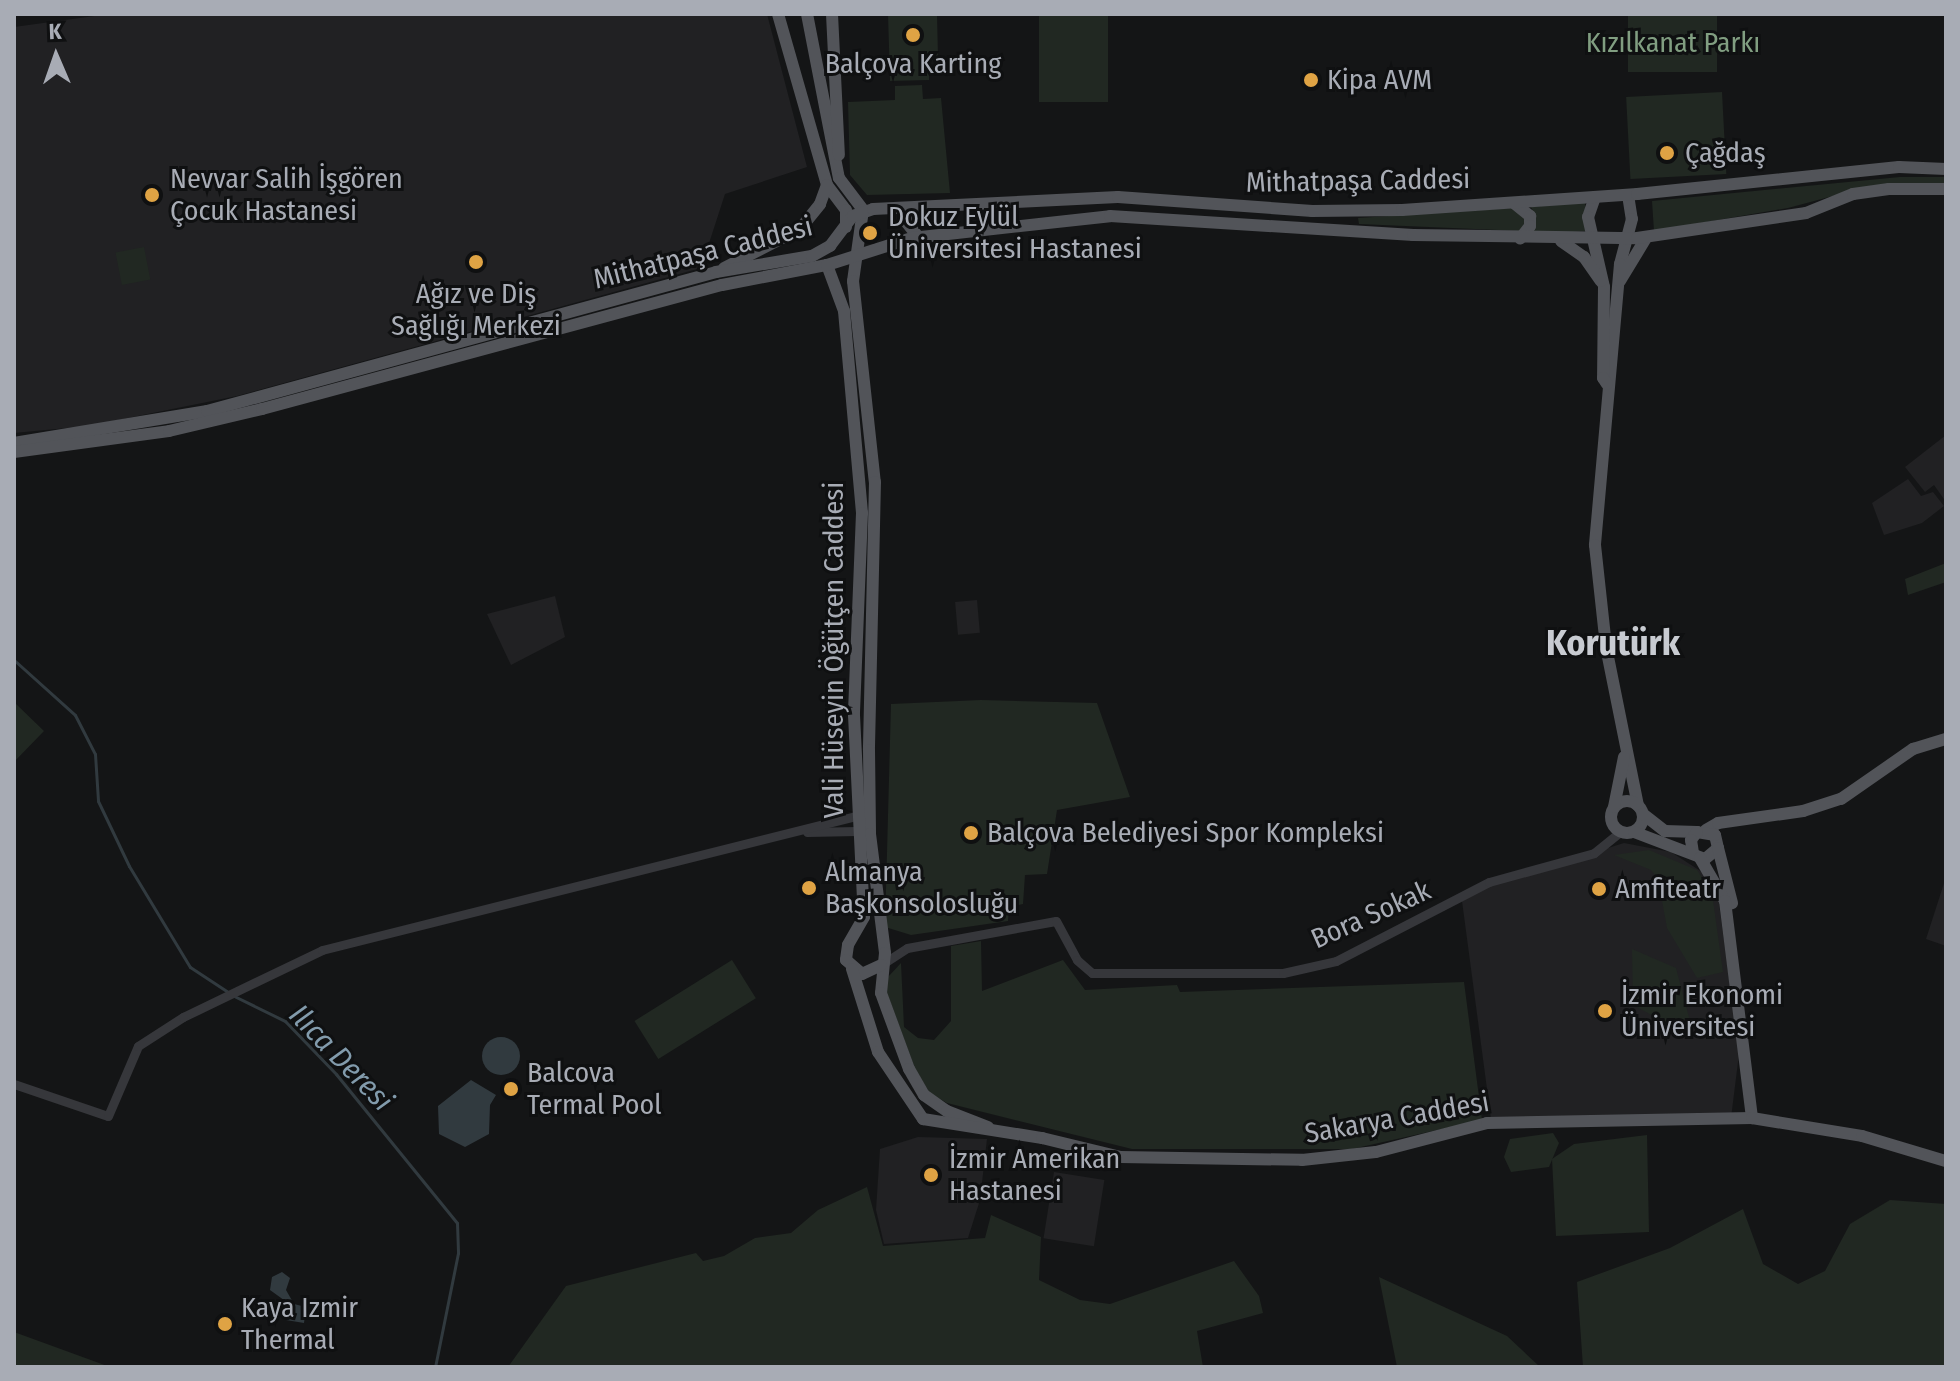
<!DOCTYPE html>
<html>
<head>
<meta charset="utf-8">
<style>
  body { margin:0 }
  #map { position:relative; width:1960px; height:1381px; overflow:hidden; background:#141516; font-family:"Fira Sans Condensed",sans-serif }
  div>[style] { position:absolute }
  [style*='--x'] { left:calc(var(--x)*1px); top:calc(var(--y)*1px); width:calc(var(--w)*1px); rotate:calc(var(--a)*1deg) }
  .built>* { inset:0; background:#212123; transform-origin:0 0 }
  .green>* { inset:0; background:#212822; transform-origin:0 0 }
  .water>* { inset:0; background:#313a3f }
  .round { border-radius:50% }
  .stream>* { height:3px; margin:-1.5px; padding:0 1.5px; transform-origin:1.5px; border-radius:1.5px; background:#313a3f }
  .minor>* { height:9px; margin:-4.5px; padding:0 4.5px; transform-origin:4.5px; border-radius:4.5px; background:#36373b }
  .major>* { height:12px; margin:-6px; padding:0 6px; transform-origin:6px; border-radius:6px; background:#525459 }
  .major>.ring { margin:-6px; padding:0; box-sizing:content-box; background:none; border:12px solid #525459; border-radius:50% }
  .dots>* { width:22px; height:22px; translate:-50% -50%; box-sizing:border-box; border:4px solid #0f1011; border-radius:50% }
  span { translate:-50% -50%; white-space:nowrap; text-align:center; line-height:1.15; -webkit-text-stroke:6px #0f1011; paint-order:stroke }
  .park-label { font-size:28px; color:#819e81 }
  .poi-label { font-size:28px; color:#a8acb5 }
  .left { translate:0 -50%; text-align:left }
  .street-label { font-size:28px; color:#a8acb5 }
  .water-label { font-size:30px; color:#829bac; font-style:italic }
  .district-label { font-size:36px; color:#c8cbd1; font-weight:700 }
  .frame { position:absolute; inset:0; border:16px solid #a8acb5; pointer-events:none }
  .north { position:absolute; left:16px; top:16px; width:80px; height:80px; -webkit-text-stroke:6px #0f1011; paint-order:stroke; rotate:358deg; font-size:22px; font-weight:700; line-height:32px; text-align:center; color:#a8acb5 }
  .north::after { content:''; display:block; margin:auto; width:28px; height:36px; background:#a8acb5; clip-path:polygon(50% 0,100% 100%,50% 72%,0 100%) }
</style>
</head>
<body>
<div id="map">
  <div class="built">
    <div style="clip-path:polygon(109px 14px,767px 14px,807px 167px,725px 194px,701px 268px,237px 396px,88px 426px,14px 433px,14px 27px)"></div>
    <div style="clip-path:polygon(1946px 435px,1946px 502px,1934px 485px,1925px 492px,1905px 467px)"></div>
    <div style="clip-path:polygon(1908px 479px,1921px 496px,1933px 492px,1944px 506px,1922px 523px,1884px 535px,1872px 503px)"></div>
    <div style="clip-path:polygon(555px 596px,565px 637px,511px 665px,487px 614px)"></div>
    <div style="left:977px;top:600px;width:33px;height:22px;rotate:85deg"></div>
    <div style="clip-path:polygon(1624px 843px,1671px 852px,1716px 881px,1739px 1054px,1731px 1118px,1491px 1119px,1462px 901px,1490px 885px)"></div>
    <div style="clip-path:polygon(1946px 877px,1946px 946px,1926px 939px)"></div>
    <div style="clip-path:polygon(918px 1137px,987px 1139px,980px 1200px,968px 1238px,884px 1244px,876px 1210px,880px 1149px)"></div>
    <div style="left:1054px;top:1172px;width:51px;height:67px;rotate:9deg"></div>
  </div>
  <div class="green">
    <div style="clip-path:polygon(888px 14px,937px 14px,938px 56px,929px 63px,929px 80px,890px 81px)"></div>
    <div style="left:1039px;top:14px;width:69px;height:88px"></div>
    <div style="left:1628px;top:14px;width:89px;height:58px"></div>
    <div style="clip-path:polygon(922px 85px,923px 99px,941px 98px,950px 193px,867px 195px,850px 175px,848px 102px,895px 100px,895px 86px)"></div>
    <div style="left:1722px;top:92px;width:82px;height:96px;rotate:87deg"></div>
    <div style="clip-path:polygon(1900px 177px,1946px 177px,1946px 184px,1870px 186px,1788px 208px,1654px 231px,1652px 201px)"></div>
    <div style="clip-path:polygon(1585px 202px,1587px 231px,1531px 235px,1535px 216px,1531px 207px)"></div>
    <div style="clip-path:polygon(1512px 208px,1527px 217px,1521px 231px,1359px 224px,1358px 218px)"></div>
    <div style="left:144px;top:247px;width:33px;height:29px;rotate:79deg"></div>
    <div style="clip-path:polygon(1946px 563px,1946px 582px,1908px 595px,1905px 579px)"></div>
    <div style="clip-path:polygon(981px 700px,1097px 703px,1130px 797px,1057px 810px,1047px 874px,1025px 875px,1023px 904px,1009px 907px,1008px 921px,911px 935px,885px 927px,891px 704px)"></div>
    <div style="clip-path:polygon(14px 702px,44px 731px,14px 762px,15px 752px)"></div>
    <div style="clip-path:polygon(1649px 850px,1697px 870px,1712px 893px,1723px 972px,1697px 978px,1667px 928px,1658px 879px,1651px 870px,1614px 855px)"></div>
    <div style="clip-path:polygon(981px 941px,982px 991px,1063px 960px,1085px 990px,1177px 985px,1180px 992px,1464px 982px,1482px 1120px,1352px 1149px,1132px 1149px,947px 1103px,930px 1093px,915px 1069px,886px 990px,888px 977px,901px 963px,904px 1027px,918px 1038px,934px 1040px,951px 1021px,951px 946px)"></div>
    <div style="clip-path:polygon(1632px 949px,1676px 968px,1691px 1025px,1683px 1032px,1633px 1005px)"></div>
    <div style="left:732px;top:960px;width:45px;height:115px;rotate:58deg"></div>
    <div style="clip-path:polygon(1553px 1133px,1559px 1143px,1549px 1167px,1511px 1172px,1504px 1157px,1510px 1139px)"></div>
    <div style="clip-path:polygon(1647px 1135px,1649px 1232px,1556px 1236px,1552px 1159px,1574px 1144px)"></div>
    <div style="clip-path:polygon(867px 1187px,883px 1246px,985px 1238px,991px 1215px,1041px 1237px,1039px 1280px,1080px 1300px,1110px 1304px,1234px 1261px,1259px 1296px,1263px 1313px,1197px 1331px,1203px 1367px,508px 1367px,566px 1286px,696px 1253px,703px 1261px,724px 1256px,755px 1238px,791px 1233px,818px 1210px)"></div>
    <div style="clip-path:polygon(1890px 1200px,1946px 1204px,1946px 1367px,1583px 1367px,1577px 1282px,1670px 1248px,1743px 1209px,1763px 1264px,1798px 1284px,1825px 1271px,1850px 1224px)"></div>
    <div style="clip-path:polygon(1379px 1277px,1507px 1336px,1540px 1367px,1397px 1367px)"></div>
    <div style="clip-path:polygon(14px 1332px,110px 1367px,14px 1367px)"></div>
  </div>
  <div class="water">
    <div class="round" style="left:482px;top:1037px;width:38px;height:38px"></div>
    <div style="clip-path:polygon(471px 1080px,496px 1095px,490px 1105px,489px 1134px,465px 1147px,439px 1134px,438px 1106px)"></div>
    <div style="clip-path:polygon(282px 1272px,290px 1278px,286px 1290px,294px 1304px,306px 1307px,304px 1323px,286px 1320px,288px 1303px,270px 1290px,272px 1277px)"></div>
  </div>
  <div class="stream">
    <div style="--x:14;--y:660;--w:82;--a:42"></div>
    <div style="--x:75;--y:715;--w:44;--a:62.9"></div>
    <div style="--x:95;--y:754;--w:47;--a:86.3"></div>
    <div style="--x:98;--y:801;--w:72;--a:64.5"></div>
    <div style="--x:129;--y:866;--w:118;--a:58.9"></div>
    <div style="--x:190;--y:967;--w:45;--a:33.3"></div>
    <div style="--x:234;--y:996;--w:57;--a:26.1"></div>
    <div style="--x:285;--y:1021;--w:74;--a:46.1"></div>
    <div style="--x:336;--y:1074;--w:192;--a:50.9"></div>
    <div style="--x:457;--y:1223;--w:30;--a:88"></div>
    <div style="--x:458;--y:1253;--w:116;--a:101.4"></div>
  </div>
  <div class="minor">
    <div style="--x:807;--y:832;--w:50;--a:-1.1"></div>
    <div style="--x:884;--y:963;--w:27;--a:-33"></div>
    <div style="--x:907;--y:948;--w:151;--a:-10.3"></div>
    <div style="--x:1056;--y:921;--w:44;--a:61.7"></div>
    <div style="--x:1077;--y:960;--w:20;--a:41"></div>
    <div style="--x:1092;--y:973;--w:191;--a:0"></div>
    <div style="--x:1283;--y:973;--w:54;--a:-12.8"></div>
    <div style="--x:1336;--y:961;--w:172;--a:-27.3"></div>
    <div style="--x:1489;--y:882;--w:109;--a:-15.4"></div>
    <div style="--x:1594;--y:853;--w:33;--a:-39"></div>
    <div style="--x:14;--y:1084;--w:99;--a:18.8"></div>
    <div style="--x:108;--y:1116;--w:76;--a:-66.8"></div>
    <div style="--x:138;--y:1046;--w:54;--a:-32.8"></div>
    <div style="--x:183;--y:1017;--w:154;--a:-25.7"></div>
    <div style="--x:322;--y:950;--w:551;--a:-14.09"></div>
  </div>
  <div class="major">
    <div style="--x:778;--y:14;--w:178;--a:74"></div>
    <div style="--x:827;--y:185;--w:31;--a:53"></div>
    <div style="--x:846;--y:210;--w:17;--a:90"></div>
    <div style="--x:807;--y:14;--w:167;--a:79"></div>
    <div style="--x:839;--y:178;--w:40;--a:53"></div>
    <div style="--x:863;--y:210;--w:72;--a:98"></div>
    <div style="--x:853;--y:281;--w:202;--a:83.8"></div>
    <div style="--x:875;--y:482;--w:268;--a:91.3"></div>
    <div style="--x:869;--y:750;--w:84;--a:89.3"></div>
    <div style="--x:870;--y:834;--w:120;--a:82.8"></div>
    <div style="--x:885;--y:953;--w:40;--a:95.7"></div>
    <div style="--x:881;--y:993;--w:81;--a:69.8"></div>
    <div style="--x:909;--y:1069;--w:30;--a:60"></div>
    <div style="--x:924;--y:1095;--w:28;--a:35"></div>
    <div style="--x:947;--y:1111;--w:44;--a:21.3"></div>
    <div style="--x:832;--y:14;--w:141;--a:87.2"></div>
    <div style="--x:1628;--y:195;--w:24;--a:81"></div>
    <div style="--x:1632;--y:219;--w:47;--a:104.9"></div>
    <div style="--x:1620;--y:264;--w:282;--a:95.1"></div>
    <div style="--x:1595;--y:545;--w:103;--a:83.8"></div>
    <div style="--x:1606;--y:647;--w:162;--a:78.6"></div>
    <div style="--x:1595;--y:197;--w:21;--a:109"></div>
    <div style="--x:1588;--y:217;--w:72;--a:77.1"></div>
    <div style="--x:1604;--y:287;--w:91;--a:90.6"></div>
    <div style="--x:1603;--y:378;--w:7;--a:56"></div>
    <div style="--x:1514;--y:203;--w:21;--a:39"></div>
    <div style="--x:1530;--y:216;--w:10;--a:90"></div>
    <div style="--x:1530;--y:226;--w:16;--a:128"></div>
    <div style="--x:916;--y:207;--w:18;--a:119"></div>
    <div style="--x:907;--y:223;--w:19;--a:51"></div>
    <div style="--x:1561;--y:241;--w:28;--a:35"></div>
    <div style="--x:1584;--y:257;--w:29;--a:55"></div>
    <div style="--x:827;--y:265;--w:49;--a:69.7"></div>
    <div style="--x:844;--y:311;--w:203;--a:84.9"></div>
    <div style="--x:862;--y:513;--w:202;--a:92.3"></div>
    <div style="--x:854;--y:715;--w:202;--a:87.2"></div>
    <div style="--x:864;--y:917;--w:32;--a:120"></div>
    <div style="--x:848;--y:945;--w:15;--a:98"></div>
    <div style="--x:846;--y:960;--w:21;--a:41"></div>
    <div style="--x:862;--y:974;--w:21;--a:-25"></div>
    <div style="--x:724;--y:268;--w:85;--a:-27.2"></div>
    <div style="--x:800;--y:229;--w:32;--a:-51"></div>
    <div style="--x:820;--y:204;--w:20;--a:-70"></div>
    <div style="--x:1620;--y:281;--w:50;--a:-58.8"></div>
    <div style="--x:14;--y:443;--w:196;--a:-9.4"></div>
    <div style="--x:207;--y:411;--w:528;--a:-15.27"></div>
    <div style="--x:716;--y:272;--w:97;--a:-9.5"></div>
    <div style="--x:812;--y:256;--w:21;--a:-29"></div>
    <div style="--x:830;--y:246;--w:38;--a:-53"></div>
    <div style="--x:853;--y:216;--w:21;--a:-19"></div>
    <div style="--x:873;--y:209;--w:245;--a:-2.8"></div>
    <div style="--x:1118;--y:197;--w:195;--a:4.1"></div>
    <div style="--x:1312;--y:211;--w:90;--a:-0.6"></div>
    <div style="--x:1402;--y:210;--w:236;--a:-3.9"></div>
    <div style="--x:1637;--y:194;--w:263;--a:-5.9"></div>
    <div style="--x:1899;--y:167;--w:47;--a:2.4"></div>
    <div style="--x:14;--y:452;--w:156;--a:-7.7"></div>
    <div style="--x:169;--y:431;--w:96;--a:-13.3"></div>
    <div style="--x:262;--y:409;--w:476;--a:-15.1"></div>
    <div style="--x:722;--y:285;--w:107;--a:-10.8"></div>
    <div style="--x:827;--y:265;--w:89;--a:-17.6"></div>
    <div style="--x:912;--y:238;--w:199;--a:-6.3"></div>
    <div style="--x:1110;--y:216;--w:304;--a:3.6"></div>
    <div style="--x:1413;--y:235;--w:224;--a:0.8"></div>
    <div style="--x:1637;--y:238;--w:171;--a:-8.4"></div>
    <div style="--x:1806;--y:213;--w:51;--a:-22"></div>
    <div style="--x:1853;--y:194;--w:36;--a:-8"></div>
    <div style="--x:1889;--y:189;--w:57;--a:0"></div>
    <div class="ring" style="left:1611px;top:801px;width:20px;height:20px"></div>
    <div style="--x:1614;--y:807;--w:51;--a:-78.7"></div>
    <div style="--x:1643;--y:814;--w:28;--a:38"></div>
    <div style="--x:1665;--y:831;--w:32;--a:2"></div>
    <div style="--x:1706;--y:830;--w:14;--a:-30"></div>
    <div style="--x:1718;--y:823;--w:86;--a:-8"></div>
    <div style="--x:1803;--y:811;--w:40;--a:-18"></div>
    <div style="--x:1841;--y:799;--w:88;--a:-34.8"></div>
    <div style="--x:1913;--y:749;--w:34;--a:-17"></div>
    <div style="--x:1634;--y:832;--w:76;--a:20.8"></div>
    <div style="--x:1705;--y:859;--w:17;--a:-40"></div>
    <div style="--x:1718;--y:848;--w:13;--a:-103"></div>
    <div style="--x:1715;--y:835;--w:18;--a:-171"></div>
    <div style="--x:1697;--y:832;--w:10;--a:127"></div>
    <div style="--x:1691;--y:840;--w:13;--a:81"></div>
    <div style="--x:1718;--y:848;--w:57;--a:75.7"></div>
    <div style="--x:1700;--y:858;--w:50;--a:59.8"></div>
    <div style="--x:1725;--y:901;--w:219;--a:82.9"></div>
    <div style="--x:852;--y:969;--w:87;--a:72.6"></div>
    <div style="--x:878;--y:1052;--w:81;--a:56.1"></div>
    <div style="--x:923;--y:1119;--w:121;--a:9.1"></div>
    <div style="--x:1042;--y:1138;--w:80;--a:13.7"></div>
    <div style="--x:1120;--y:1157;--w:182;--a:0.9"></div>
    <div style="--x:1302;--y:1160;--w:74;--a:-6.2"></div>
    <div style="--x:1376;--y:1152;--w:115;--a:-14.6"></div>
    <div style="--x:1487;--y:1123;--w:265;--a:-1.1"></div>
    <div style="--x:1752;--y:1118;--w:111;--a:9.3"></div>
    <div style="--x:1862;--y:1136;--w:88;--a:16.6"></div>
  </div>
  <div class="dots">
    <div style="left:913px;top:35px;background:#dfa344"></div>
    <div style="left:1311px;top:80px;background:#dfa344"></div>
    <div style="left:1667px;top:153px;background:#dfa344"></div>
    <div style="left:152px;top:195px;background:#dfa344"></div>
    <div style="left:870px;top:233px;background:#dfa344"></div>
    <div style="left:476px;top:262px;background:#dfa344"></div>
    <div style="left:971px;top:833px;background:#dfa344"></div>
    <div style="left:809px;top:888px;background:#dfa344"></div>
    <div style="left:1599px;top:889px;background:#dfa344"></div>
    <div style="left:1605px;top:1011px;background:#dfa344"></div>
    <div style="left:511px;top:1089px;background:#dfa344"></div>
    <div style="left:931px;top:1175px;background:#dfa344"></div>
    <div style="left:225px;top:1324px;background:#dfa344"></div>
  </div>
  <div class="park-label">
    <span style="left:1673px;top:43px">Kızılkanat Parkı</span>
  </div>
  <div class="poi-label">
    <span style="left:913px;top:64px">Balçova Karting</span>
    <span class="left" style="left:1327px;top:80px">Kipa AVM</span>
    <span class="left" style="left:1685px;top:153px">Çağdaş</span>
    <span class="left" style="left:170px;top:195px">Nevvar Salih İşgören<br>Çocuk Hastanesi</span>
    <span class="left" style="left:888px;top:233px">Dokuz Eylül<br>Üniversitesi Hastanesi</span>
    <span style="left:476px;top:310px">Ağız ve Diş<br>Sağlığı Merkezi</span>
    <span class="left" style="left:987px;top:833px">Balçova Belediyesi Spor Kompleksi</span>
    <span class="left" style="left:825px;top:888px">Almanya<br>Başkonsolosluğu</span>
    <span class="left" style="left:1615px;top:889px">Amfiteatr</span>
    <span class="left" style="left:1621px;top:1011px">İzmir Ekonomi<br>Üniversitesi</span>
    <span class="left" style="left:527px;top:1089px">Balcova<br>Termal Pool</span>
    <span class="left" style="left:949px;top:1175px">İzmir Amerikan<br>Hastanesi</span>
    <span class="left" style="left:241px;top:1324px">Kaya Izmir<br>Thermal</span>
  </div>
  <div class="street-label">
    <span style="left:1358px;top:181px;rotate:-1deg">Mithatpaşa Caddesi</span>
    <span style="left:703px;top:253px;rotate:-14deg">Mithatpaşa Caddesi</span>
    <span style="left:834px;top:650px;rotate:-90deg">Vali Hüseyin Öğütçen Caddesi</span>
    <span style="left:1371px;top:915px;rotate:-24deg">Bora Sokak</span>
    <span style="left:1397px;top:1118px;rotate:-10deg">Sakarya Caddesi</span>
  </div>
  <div class="water-label">
    <span style="left:341px;top:1058px;rotate:46deg">Ilıca Deresi</span>
  </div>
  <div class="district-label">
    <span style="left:1613px;top:644px">Korutürk</span>
  </div>
  <div class="frame"></div>
  <div class="north">K</div>
</div>
</body>
</html>
